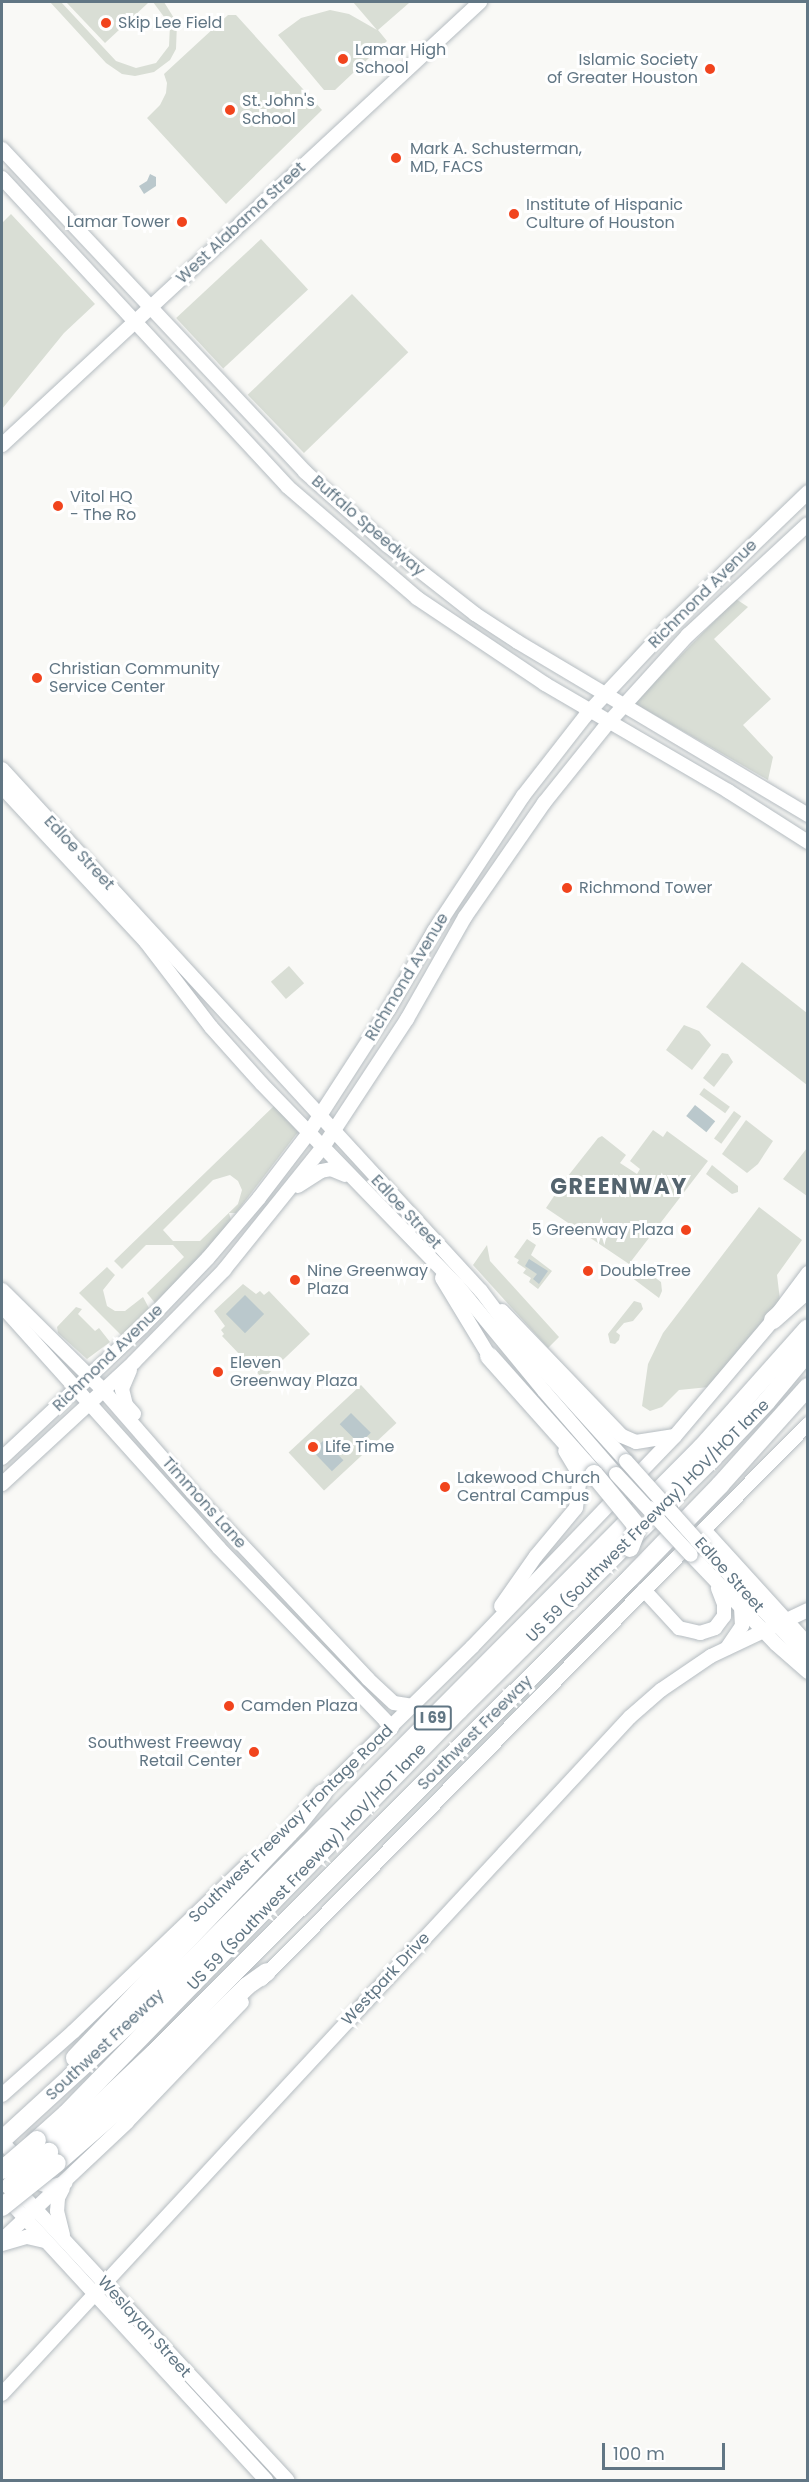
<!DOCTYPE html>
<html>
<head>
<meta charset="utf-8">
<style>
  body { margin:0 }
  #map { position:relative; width:809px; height:2482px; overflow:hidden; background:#f9f9f6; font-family:Poppins,sans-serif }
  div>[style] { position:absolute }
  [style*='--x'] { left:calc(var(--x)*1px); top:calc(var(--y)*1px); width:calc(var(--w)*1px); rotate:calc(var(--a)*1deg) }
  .green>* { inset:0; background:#d9ded5; transform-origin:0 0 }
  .water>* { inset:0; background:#bac8cc; transform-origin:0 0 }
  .roads { filter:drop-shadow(0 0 2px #b5bcc1) drop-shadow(0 0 2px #b5bcc1) }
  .secondary>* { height:14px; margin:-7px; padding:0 7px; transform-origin:7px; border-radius:7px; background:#fff }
  .highway>* { height:18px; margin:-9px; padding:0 9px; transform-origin:9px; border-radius:9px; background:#fff }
  .bridges { filter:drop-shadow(0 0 2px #b5bcc1) drop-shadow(0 0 2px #b5bcc1) }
  .secondary-bridge>* { height:14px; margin:-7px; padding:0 7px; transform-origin:7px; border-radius:7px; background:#fff }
  .highway-bridge>* { height:18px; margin:-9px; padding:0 9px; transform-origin:9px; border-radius:9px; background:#fff }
  .dots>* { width:16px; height:16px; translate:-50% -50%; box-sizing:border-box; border:3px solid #fff; border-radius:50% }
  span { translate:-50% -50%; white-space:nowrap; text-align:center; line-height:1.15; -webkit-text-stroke:6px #fff; paint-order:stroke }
  .shield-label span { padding:2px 4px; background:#fff; border:2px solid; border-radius:4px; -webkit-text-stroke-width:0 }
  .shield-label { font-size:15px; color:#617684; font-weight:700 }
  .poi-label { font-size:16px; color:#617684 }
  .left { translate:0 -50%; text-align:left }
  .right { translate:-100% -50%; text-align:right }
  .street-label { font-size:16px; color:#617684 }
  .district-label { font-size:22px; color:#54646e; font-weight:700; letter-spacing:1.5px }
  .frame { position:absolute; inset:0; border:3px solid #617684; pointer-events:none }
  .scale { position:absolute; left:602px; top:2443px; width:123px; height:27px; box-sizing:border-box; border:3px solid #617684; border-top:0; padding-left:8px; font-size:18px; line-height:21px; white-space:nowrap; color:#617684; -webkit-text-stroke:4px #fff; paint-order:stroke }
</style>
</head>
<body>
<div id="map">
  <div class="green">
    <div style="clip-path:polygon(50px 2px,61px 2px,116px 61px,136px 68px,156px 63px,169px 46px,170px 25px,153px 2px,164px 2px,177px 23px,176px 49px,170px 60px,154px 72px,135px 76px,122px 74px,106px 63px)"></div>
    <div style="clip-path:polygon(66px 2px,147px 2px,148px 3px,105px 43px)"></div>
    <div style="clip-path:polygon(353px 2px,409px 3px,378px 30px,387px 41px,335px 90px,324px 90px,278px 35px,301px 18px,330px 10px,349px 14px,377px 30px)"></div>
    <div style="clip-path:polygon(228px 15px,236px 15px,322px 110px,226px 204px,147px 118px,160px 105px,166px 93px,167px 83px,164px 74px)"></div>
    <div style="clip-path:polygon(11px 214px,95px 304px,64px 333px,2px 409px,2px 223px)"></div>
    <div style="left:261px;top:239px;width:69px;height:116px;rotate:47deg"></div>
    <div style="left:352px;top:294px;width:81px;height:145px;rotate:46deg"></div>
    <div style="clip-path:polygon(736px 599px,748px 607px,714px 639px,771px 699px,743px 725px,773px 757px,768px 780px,634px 703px)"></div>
    <div style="clip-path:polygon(742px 962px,807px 1013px,807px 1085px,706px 1007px)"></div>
    <div style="left:289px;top:966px;width:23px;height:24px;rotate:49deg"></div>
    <div style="clip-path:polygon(684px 1025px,699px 1031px,711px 1045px,692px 1070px,666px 1050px)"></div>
    <div style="clip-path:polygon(722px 1053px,728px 1054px,733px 1062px,714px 1087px,703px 1078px)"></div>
    <div style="left:704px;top:1088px;width:32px;height:8px;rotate:36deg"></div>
    <div style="clip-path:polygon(evenodd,275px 1105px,298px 1132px,236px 1213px,229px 1213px,231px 1220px,200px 1258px,155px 1303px,147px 1293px,184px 1257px,173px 1245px,146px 1245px,122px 1269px,114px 1261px,275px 1105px,230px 1175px,238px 1181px,242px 1190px,238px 1204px,200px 1241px,173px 1241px,163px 1230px,213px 1180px,230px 1175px)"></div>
    <div style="left:734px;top:1111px;width:9px;height:34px;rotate:36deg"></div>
    <div style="clip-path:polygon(746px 1120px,773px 1141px,758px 1164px,747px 1173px,722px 1154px)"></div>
    <div style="clip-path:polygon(653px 1130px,663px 1137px,667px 1131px,708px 1161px,629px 1264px,546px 1208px,564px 1181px,598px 1138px,602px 1136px,626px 1155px,620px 1163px,637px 1174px,640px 1169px,630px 1161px)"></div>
    <div style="clip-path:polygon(807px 1148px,807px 1196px,783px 1179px)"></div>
    <div style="clip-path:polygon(712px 1165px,738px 1186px,738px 1192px,732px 1194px,706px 1174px)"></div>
    <div style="clip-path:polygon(759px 1207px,802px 1240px,777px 1275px,780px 1300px,709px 1387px,679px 1390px,662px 1407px,650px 1411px,642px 1406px,648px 1364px,663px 1333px)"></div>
    <div style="clip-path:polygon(527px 1239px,536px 1245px,531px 1255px,552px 1271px,538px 1289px,529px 1282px,531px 1278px,523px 1273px,526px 1269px,517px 1263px,519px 1260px,514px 1257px)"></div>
    <div style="clip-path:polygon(487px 1245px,490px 1261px,559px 1337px,548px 1348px,473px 1265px)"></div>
    <div style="clip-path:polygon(638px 1265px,661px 1282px,662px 1291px,659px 1298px,631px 1277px,632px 1273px,626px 1267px)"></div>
    <div style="clip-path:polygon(107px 1267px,115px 1275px,103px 1290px,107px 1306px,115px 1311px,125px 1311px,143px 1297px,150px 1310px,122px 1336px,79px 1293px)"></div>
    <div style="clip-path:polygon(243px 1284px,256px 1294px,260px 1291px,264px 1295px,269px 1291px,310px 1334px,263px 1379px,222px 1336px,224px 1334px,221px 1330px,225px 1326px,214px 1311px)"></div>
    <div style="clip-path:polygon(634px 1301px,641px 1303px,643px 1309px,633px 1321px,624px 1323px,616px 1332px,620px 1335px,619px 1340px,615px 1344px,610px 1343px,608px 1334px)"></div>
    <div style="clip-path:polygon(76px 1307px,82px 1309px,78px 1314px,95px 1331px,99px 1328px,110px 1342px,87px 1359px,58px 1333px,57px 1327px)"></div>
    <div style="left:361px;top:1385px;width:52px;height:99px;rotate:47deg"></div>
  </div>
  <div class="water">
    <div style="clip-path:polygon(150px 174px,156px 177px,156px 186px,144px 194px,139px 186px,147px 181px)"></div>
    <div style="left:695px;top:1105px;width:26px;height:14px;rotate:39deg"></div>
    <div style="clip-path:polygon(529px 1259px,548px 1271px,539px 1284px,533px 1279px,537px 1274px,525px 1266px)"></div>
    <div style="left:245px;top:1295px;width:27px;height:27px;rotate:45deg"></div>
    <div style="left:351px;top:1413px;width:28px;height:16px;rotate:45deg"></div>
    <div style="left:324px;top:1440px;width:28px;height:16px;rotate:46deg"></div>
  </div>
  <div class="roads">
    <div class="secondary">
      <div style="--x:2;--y:149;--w:443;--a:46.8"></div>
      <div style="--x:305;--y:472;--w:110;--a:41.7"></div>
      <div style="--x:387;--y:545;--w:112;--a:38.1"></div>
      <div style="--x:475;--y:614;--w:51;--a:33.1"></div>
      <div style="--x:518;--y:642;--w:338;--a:30.8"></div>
      <div style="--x:2;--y:178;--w:421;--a:47.2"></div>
      <div style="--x:288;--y:487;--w:170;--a:40.7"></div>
      <div style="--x:417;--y:598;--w:154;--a:33.9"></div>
      <div style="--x:545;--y:684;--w:212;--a:30.3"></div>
      <div style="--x:728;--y:791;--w:95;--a:32.5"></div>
      <div style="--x:2;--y:445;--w:652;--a:-42.82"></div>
      <div style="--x:2;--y:769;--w:708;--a:47.46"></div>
      <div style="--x:481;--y:1291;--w:70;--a:53.1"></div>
      <div style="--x:523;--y:1347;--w:154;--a:47.9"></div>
      <div style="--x:2;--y:787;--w:212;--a:47.1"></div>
      <div style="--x:146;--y:942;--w:107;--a:52.6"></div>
      <div style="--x:211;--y:1027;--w:76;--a:48.2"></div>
      <div style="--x:262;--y:1084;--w:280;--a:45.9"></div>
      <div style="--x:457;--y:1285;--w:137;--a:50.6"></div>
      <div style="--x:544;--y:1391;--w:110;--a:49.1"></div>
      <div style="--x:298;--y:1186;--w:27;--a:-33"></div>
      <div style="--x:321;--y:1171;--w:10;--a:-11"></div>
      <div style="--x:331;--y:1169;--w:15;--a:23"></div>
      <div style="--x:442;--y:1278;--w:100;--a:58.8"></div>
      <div style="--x:2;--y:1290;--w:142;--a:44.7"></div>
      <div style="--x:103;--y:1390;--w:135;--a:48.9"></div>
      <div style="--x:192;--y:1492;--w:257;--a:46.7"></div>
      <div style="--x:368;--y:1679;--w:35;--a:43"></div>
      <div style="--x:394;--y:1703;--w:19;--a:9"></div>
      <div style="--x:2;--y:1306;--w:325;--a:48.1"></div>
      <div style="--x:219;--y:1548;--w:249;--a:46"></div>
      <div style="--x:502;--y:1311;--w:173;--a:46.2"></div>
      <div style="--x:622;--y:1436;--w:15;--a:23"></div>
      <div style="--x:636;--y:1442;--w:39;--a:-9"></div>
      <div style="--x:130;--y:1370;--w:21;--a:113"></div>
      <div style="--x:122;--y:1389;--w:16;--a:76"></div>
      <div style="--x:126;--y:1405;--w:12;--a:48"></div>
      <div style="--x:2;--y:1458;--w:192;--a:-43.1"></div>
      <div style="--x:142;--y:1327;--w:95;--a:-46.3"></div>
      <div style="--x:208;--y:1258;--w:79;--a:-49.6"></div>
      <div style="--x:259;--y:1198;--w:81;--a:-52.6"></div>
      <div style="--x:308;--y:1134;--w:149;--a:-57.1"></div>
      <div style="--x:389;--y:1009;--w:90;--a:-60"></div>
      <div style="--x:434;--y:931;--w:162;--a:-56.6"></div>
      <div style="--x:523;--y:796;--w:103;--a:-52.1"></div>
      <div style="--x:586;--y:715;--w:126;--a:-46.9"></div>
      <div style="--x:672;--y:623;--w:189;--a:-43.9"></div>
      <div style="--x:2;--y:1484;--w:180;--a:-42.7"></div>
      <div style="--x:134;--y:1362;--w:129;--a:-45.6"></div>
      <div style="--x:224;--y:1270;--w:158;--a:-51.2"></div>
      <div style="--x:323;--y:1147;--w:153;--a:-56.7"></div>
      <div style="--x:407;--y:1019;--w:117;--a:-60.4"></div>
      <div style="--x:465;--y:917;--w:139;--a:-55.3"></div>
      <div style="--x:544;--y:803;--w:104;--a:-51.3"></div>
      <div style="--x:609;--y:722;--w:118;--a:-47.8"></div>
      <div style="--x:688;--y:635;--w:163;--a:-42.8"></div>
      <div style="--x:705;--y:1531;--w:153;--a:47.7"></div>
      <div style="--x:702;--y:1546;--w:153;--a:46.3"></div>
      <div style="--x:691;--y:1555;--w:123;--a:46.3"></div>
      <div style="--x:776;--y:1644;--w:43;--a:41.2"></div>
      <div style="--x:644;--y:1590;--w:52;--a:47.4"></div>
      <div style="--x:679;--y:1628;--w:22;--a:13"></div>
      <div style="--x:700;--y:1633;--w:16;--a:-18"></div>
      <div style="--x:715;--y:1628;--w:15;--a:-53"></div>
      <div style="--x:724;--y:1616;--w:12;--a:-90"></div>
      <div style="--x:724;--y:1604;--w:17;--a:-111"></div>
      <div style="--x:501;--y:1606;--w:61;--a:-55"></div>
      <div style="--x:536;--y:1556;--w:62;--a:-50.2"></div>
      <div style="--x:576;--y:1508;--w:24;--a:-83"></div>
      <div style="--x:579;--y:1484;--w:15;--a:-101"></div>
      <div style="--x:576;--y:1469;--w:21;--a:-121"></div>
      <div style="--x:727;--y:1648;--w:27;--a:-56"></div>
      <div style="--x:742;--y:1626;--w:19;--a:-93"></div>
      <div style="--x:318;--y:1798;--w:216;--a:-44.4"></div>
      <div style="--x:472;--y:1647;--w:293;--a:-46.1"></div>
      <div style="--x:675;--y:1436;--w:152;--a:-49.8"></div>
      <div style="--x:773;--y:1320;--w:59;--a:-53.3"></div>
      <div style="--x:262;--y:1979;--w:779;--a:-45.47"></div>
      <div style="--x:2;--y:2095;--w:96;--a:-41.6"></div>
      <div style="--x:74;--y:2031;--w:243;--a:-43.8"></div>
      <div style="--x:2;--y:2142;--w:58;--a:46.4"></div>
      <div style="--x:42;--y:2184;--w:9;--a:21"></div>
      <div style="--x:50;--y:2187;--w:16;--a:-15"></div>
      <div style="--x:15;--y:2187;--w:400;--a:47.1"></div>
      <div style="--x:63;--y:2188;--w:11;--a:117"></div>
      <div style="--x:58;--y:2198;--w:13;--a:94"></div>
      <div style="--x:57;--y:2211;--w:25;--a:76"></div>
      <div style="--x:2;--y:2193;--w:390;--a:47.4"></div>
      <div style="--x:2;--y:2240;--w:172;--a:-43.3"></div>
      <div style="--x:127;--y:2122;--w:166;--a:-46.2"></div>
      <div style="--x:2;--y:2244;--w:26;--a:-16"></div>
      <div style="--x:27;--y:2237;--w:18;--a:13"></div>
      <div style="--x:2;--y:2394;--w:923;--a:-47.15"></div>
      <div style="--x:630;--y:1717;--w:41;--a:-41.1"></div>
      <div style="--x:661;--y:1690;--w:60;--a:-34.2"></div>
      <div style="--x:711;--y:1656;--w:107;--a:-25.4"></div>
    </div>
    <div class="highway">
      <div style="--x:773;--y:1320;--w:47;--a:-41.5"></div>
      <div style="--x:489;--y:1356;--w:158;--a:48.3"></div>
      <div style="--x:75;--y:2058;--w:322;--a:-46.4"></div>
      <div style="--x:297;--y:1825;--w:41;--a:-50.9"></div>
      <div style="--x:2;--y:2140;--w:178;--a:-42.5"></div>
      <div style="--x:133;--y:2020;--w:808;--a:-45.2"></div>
      <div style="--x:702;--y:1447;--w:159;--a:-48.3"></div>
      <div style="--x:37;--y:2140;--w:39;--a:-42"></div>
      <div style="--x:66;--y:2114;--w:564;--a:-45.79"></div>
      <div style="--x:459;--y:1710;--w:352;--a:-44.8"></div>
      <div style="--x:709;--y:1462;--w:84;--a:-46.4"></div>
      <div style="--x:767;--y:1401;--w:64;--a:-50.1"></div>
      <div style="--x:49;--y:2152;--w:144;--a:-43.3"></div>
      <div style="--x:154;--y:2053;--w:674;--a:-44.94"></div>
      <div style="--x:631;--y:1577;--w:128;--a:-45.9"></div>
      <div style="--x:720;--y:1485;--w:132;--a:-48.1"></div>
      <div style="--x:57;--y:2163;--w:91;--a:-41"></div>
      <div style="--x:126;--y:2103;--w:168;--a:-44"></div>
      <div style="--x:247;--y:1986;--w:24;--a:-35"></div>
    </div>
  </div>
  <div class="bridges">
    <div class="secondary-bridge">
      <div style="--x:626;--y:1461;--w:114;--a:48.2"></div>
      <div style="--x:616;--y:1474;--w:110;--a:47.2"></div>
    </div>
    <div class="highway-bridge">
      <div style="--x:594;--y:1474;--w:65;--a:50.6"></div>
      <div style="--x:635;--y:1524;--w:8;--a:83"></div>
      <div style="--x:636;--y:1532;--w:17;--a:111"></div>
      <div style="--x:2;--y:2170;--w:46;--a:-40.6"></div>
      <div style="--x:10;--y:2186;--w:52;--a:-41.1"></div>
      <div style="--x:2;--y:2207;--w:70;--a:-38.7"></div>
    </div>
  </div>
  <div class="dots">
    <div style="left:106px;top:23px;background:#f1441d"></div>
    <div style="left:343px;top:59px;background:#f1441d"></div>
    <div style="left:710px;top:69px;background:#f1441d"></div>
    <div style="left:230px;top:110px;background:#f1441d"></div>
    <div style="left:396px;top:158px;background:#f1441d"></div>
    <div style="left:514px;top:214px;background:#f1441d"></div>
    <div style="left:182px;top:222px;background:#f1441d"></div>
    <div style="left:58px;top:506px;background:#f1441d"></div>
    <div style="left:37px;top:678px;background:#f1441d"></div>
    <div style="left:567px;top:888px;background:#f1441d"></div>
    <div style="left:686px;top:1230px;background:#f1441d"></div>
    <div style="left:588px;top:1271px;background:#f1441d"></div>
    <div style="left:295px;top:1280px;background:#f1441d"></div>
    <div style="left:218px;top:1372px;background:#f1441d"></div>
    <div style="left:313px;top:1447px;background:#f1441d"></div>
    <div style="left:445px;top:1487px;background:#f1441d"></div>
    <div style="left:229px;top:1706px;background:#f1441d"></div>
    <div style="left:254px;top:1752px;background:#f1441d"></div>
  </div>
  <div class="shield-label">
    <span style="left:433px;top:1718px">I 69</span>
  </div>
  <div class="poi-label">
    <span class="left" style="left:118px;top:23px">Skip Lee Field</span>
    <span class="left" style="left:355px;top:59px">Lamar High<br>School</span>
    <span class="right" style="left:698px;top:69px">Islamic Society<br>of Greater Houston</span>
    <span class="left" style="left:242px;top:110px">St. John's<br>School</span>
    <span class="left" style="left:410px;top:158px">Mark A. Schusterman,<br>MD, FACS</span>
    <span class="left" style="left:526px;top:214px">Institute of Hispanic<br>Culture of Houston</span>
    <span class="right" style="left:170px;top:222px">Lamar Tower</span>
    <span class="left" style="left:70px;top:506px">Vitol HQ<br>- The Ro</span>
    <span class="left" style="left:49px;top:678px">Christian Community<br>Service Center</span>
    <span class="left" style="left:579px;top:888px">Richmond Tower</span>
    <span class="right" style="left:674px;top:1230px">5 Greenway Plaza</span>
    <span class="left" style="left:307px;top:1280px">Nine Greenway<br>Plaza</span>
    <span class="left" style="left:600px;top:1271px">DoubleTree</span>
    <span class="left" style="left:230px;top:1372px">Eleven<br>Greenway Plaza</span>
    <span class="left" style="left:325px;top:1447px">Life Time</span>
    <span class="left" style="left:457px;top:1487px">Lakewood Church<br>Central Campus</span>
    <span class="left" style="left:241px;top:1706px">Camden Plaza</span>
    <span class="right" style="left:242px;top:1752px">Southwest Freeway<br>Retail Center</span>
  </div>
  <div class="street-label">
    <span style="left:241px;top:223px;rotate:-43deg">West Alabama Street</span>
    <span style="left:368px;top:526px;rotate:41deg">Buffalo Speedway</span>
    <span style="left:703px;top:594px;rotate:-45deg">Richmond Avenue</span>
    <span style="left:79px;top:853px;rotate:47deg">Edloe Street</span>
    <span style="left:407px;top:977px;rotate:-59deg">Richmond Avenue</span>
    <span style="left:406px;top:1212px;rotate:47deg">Edloe Street</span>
    <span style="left:108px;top:1358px;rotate:-44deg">Richmond Avenue</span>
    <span style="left:204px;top:1503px;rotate:48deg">Timmons Lane</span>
    <span style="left:648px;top:1521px;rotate:-45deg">US 59 (Southwest Freeway) HOV/HOT lane</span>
    <span style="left:729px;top:1575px;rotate:48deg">Edloe Street</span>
    <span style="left:475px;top:1733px;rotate:-45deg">Southwest Freeway</span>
    <span style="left:291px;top:1824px;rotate:-44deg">Southwest Freeway Frontage Road</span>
    <span style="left:307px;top:1867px;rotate:-46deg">US 59 (Southwest Freeway) HOV/HOT lane</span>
    <span style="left:386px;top:1979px;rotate:-47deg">Westpark Drive</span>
    <span style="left:105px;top:2045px;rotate:-43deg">Southwest Freeway</span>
    <span style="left:144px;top:2327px;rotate:48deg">Weslayan Street</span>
  </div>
  <div class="district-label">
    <span style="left:619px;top:1187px">GREENWAY</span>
  </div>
  <div class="frame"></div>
  <div class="scale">100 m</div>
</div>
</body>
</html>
